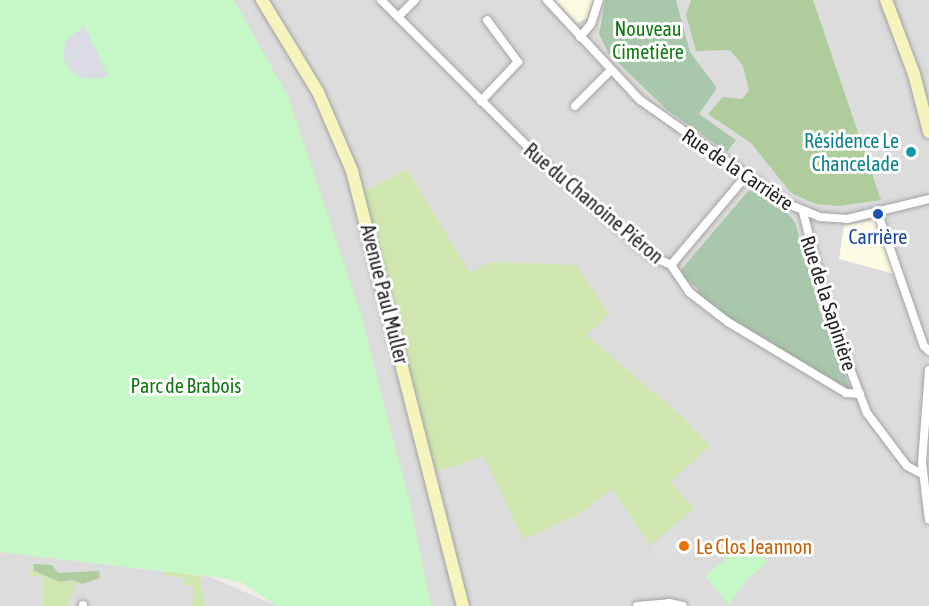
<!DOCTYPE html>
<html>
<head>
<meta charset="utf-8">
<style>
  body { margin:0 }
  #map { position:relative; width:929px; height:606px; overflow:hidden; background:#efece6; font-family:"Asap Condensed",sans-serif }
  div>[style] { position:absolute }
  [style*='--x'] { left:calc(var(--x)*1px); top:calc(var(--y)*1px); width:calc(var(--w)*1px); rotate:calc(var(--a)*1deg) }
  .residential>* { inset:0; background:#dddcdc }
  .education>* { inset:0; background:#fdfbe1 }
  .grass>* { inset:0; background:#cfe6af }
  .forest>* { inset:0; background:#afcc9d }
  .cemetery>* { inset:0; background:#a8c7ab }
  .park>* { inset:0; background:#c6f7c6 }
  .parking>* { inset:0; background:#dfdfdf }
  .plaza>* { inset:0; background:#dadbe5 }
  .roads { filter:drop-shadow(0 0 2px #a3a3a3) drop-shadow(0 0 2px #a3a3a3) }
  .street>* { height:8px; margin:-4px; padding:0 4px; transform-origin:4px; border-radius:4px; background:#fff }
  .secondary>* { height:12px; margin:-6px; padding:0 6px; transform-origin:6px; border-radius:6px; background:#f6f4bd }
  .dots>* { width:16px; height:16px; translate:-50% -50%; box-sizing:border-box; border:3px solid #fff; border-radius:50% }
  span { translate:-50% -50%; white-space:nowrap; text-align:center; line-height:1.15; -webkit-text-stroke:6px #fff; paint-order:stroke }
  .park-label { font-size:20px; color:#127912 }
  .culture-label { font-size:20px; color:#0d838f }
  .right { translate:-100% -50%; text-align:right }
  .street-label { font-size:20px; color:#1f1f1f }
  .transit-label { font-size:20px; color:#164399 }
  .food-label { font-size:20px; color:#c56008 }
  .left { translate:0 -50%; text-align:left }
</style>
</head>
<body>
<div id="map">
  <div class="residential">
    <div style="clip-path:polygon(evenodd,234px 0,605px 0,599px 26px,608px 53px,667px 110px,727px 152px,735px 140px,699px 114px,717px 88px,690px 52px,676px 0,929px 0,929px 606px,431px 606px,234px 0,407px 169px,470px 274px,586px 335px,685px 419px,709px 446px,670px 481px,650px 544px,612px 488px,578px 515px,554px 525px,484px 456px,436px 471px,364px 191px,407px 169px,234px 0,753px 190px,784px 209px,795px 222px,820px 312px,850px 388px,695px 295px,698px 289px,681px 270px,753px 190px)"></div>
    <div style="clip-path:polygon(0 552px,210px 577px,277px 606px,0 606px)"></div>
  </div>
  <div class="education">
    <div style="clip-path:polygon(555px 0,593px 0,587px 18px,577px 23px)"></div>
    <div style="clip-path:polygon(875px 221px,877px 222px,898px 275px,839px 259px,844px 225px)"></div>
  </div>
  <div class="grass">
    <div style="clip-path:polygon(407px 169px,470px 273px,492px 262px,576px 265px,609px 314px,586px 335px,685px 419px,710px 446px,671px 481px,694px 509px,650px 545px,612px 489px,578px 515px,523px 540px,484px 456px,436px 472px,364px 191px)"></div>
    <div style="clip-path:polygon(30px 570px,60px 582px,77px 582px,67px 606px,42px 606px,43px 577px,29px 575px)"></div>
    <div style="clip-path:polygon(166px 571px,200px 576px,204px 606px,192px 606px,194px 587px,183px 585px,184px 578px,166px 576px)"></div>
  </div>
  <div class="forest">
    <div style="clip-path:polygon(691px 0,813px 0,881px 200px,839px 206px,816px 204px,791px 193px,751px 143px,708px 114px,723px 97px,742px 99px,749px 90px,743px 66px,730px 50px,696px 51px,686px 15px)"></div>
    <div style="clip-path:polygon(33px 564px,52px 565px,58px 573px,99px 571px,100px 578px,82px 584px,73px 580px,60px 582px,34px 571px)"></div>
  </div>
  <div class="cemetery">
    <div style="clip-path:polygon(605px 0,676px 0,690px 52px,717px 88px,699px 114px,736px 140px,727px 152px,667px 110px,608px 53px,599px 34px)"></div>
    <div style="clip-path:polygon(753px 190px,784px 209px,795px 222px,820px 312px,850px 388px,846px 390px,773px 349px,695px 295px,698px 289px,682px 276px,681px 270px,748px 191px)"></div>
  </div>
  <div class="park">
    <div style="clip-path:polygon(0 0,234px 0,288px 97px,360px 311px,411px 508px,431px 606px,277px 606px,241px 582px,222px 578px,0 552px)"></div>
    <div style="clip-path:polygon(749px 540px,767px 563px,749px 577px,729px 605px,705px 576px)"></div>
  </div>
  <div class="parking">
    <div style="clip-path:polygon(673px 531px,683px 546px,662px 563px,652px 547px)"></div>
  </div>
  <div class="plaza">
    <div style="clip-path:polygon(84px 26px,108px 75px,100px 79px,82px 78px,72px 73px,63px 58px,66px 40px)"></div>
  </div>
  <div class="roads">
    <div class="street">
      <div style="--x:381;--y:0;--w:223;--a:45"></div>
      <div style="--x:539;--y:158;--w:149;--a:41.2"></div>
      <div style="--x:651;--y:256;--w:22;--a:24"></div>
      <div style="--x:547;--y:0;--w:137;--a:47.1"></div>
      <div style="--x:640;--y:100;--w:181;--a:35.1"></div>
      <div style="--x:788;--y:204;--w:35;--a:22"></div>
      <div style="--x:820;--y:217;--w:27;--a:4"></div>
      <div style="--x:847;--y:219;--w:84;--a:-13.7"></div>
      <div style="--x:398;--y:17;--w:24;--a:-45"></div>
      <div style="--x:580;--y:37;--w:17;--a:-50"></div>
      <div style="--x:591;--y:24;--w:25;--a:-72"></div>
      <div style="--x:481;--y:101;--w:54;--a:-46.5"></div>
      <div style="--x:518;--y:62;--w:52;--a:-126.4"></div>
      <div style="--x:575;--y:106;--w:51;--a:-45"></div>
      <div style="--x:803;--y:212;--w:102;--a:75.8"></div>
      <div style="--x:828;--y:311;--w:109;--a:69.1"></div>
      <div style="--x:867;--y:413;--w:66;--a:53"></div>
      <div style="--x:907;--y:466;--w:17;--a:28"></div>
      <div style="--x:878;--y:214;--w:140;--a:70.8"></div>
      <div style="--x:924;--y:346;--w:7;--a:45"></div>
      <div style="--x:671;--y:265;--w:32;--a:56"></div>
      <div style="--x:689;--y:292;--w:49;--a:37.6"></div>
      <div style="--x:728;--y:322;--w:138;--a:31"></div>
      <div style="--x:846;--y:393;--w:14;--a:4"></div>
      <div style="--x:671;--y:265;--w:115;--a:-49.9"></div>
      <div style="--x:929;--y:370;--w:93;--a:94.3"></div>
      <div style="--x:922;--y:463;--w:57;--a:83"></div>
      <div style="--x:83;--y:606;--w:1;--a:-90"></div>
      <div style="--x:637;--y:606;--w:32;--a:-5"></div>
      <div style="--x:669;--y:603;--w:14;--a:12"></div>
    </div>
    <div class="secondary">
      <div style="--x:262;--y:0;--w:108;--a:58.7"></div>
      <div style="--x:318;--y:92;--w:86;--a:66.7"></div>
      <div style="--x:352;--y:171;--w:449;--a:75.7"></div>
      <div style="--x:886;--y:0;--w:79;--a:69.3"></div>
      <div style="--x:914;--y:74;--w:60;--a:75.5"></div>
    </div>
  </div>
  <div class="dots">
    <div style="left:911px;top:152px;background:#0f9aa8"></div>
    <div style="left:878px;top:214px;background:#1a4fb4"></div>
    <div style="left:684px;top:546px;background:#e8710a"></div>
  </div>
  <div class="park-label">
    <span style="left:648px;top:40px">Nouveau<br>Cimetière</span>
    <span style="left:186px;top:385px">Parc de Brabois</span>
  </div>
  <div class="culture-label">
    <span class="right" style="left:899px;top:152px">Résidence Le<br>Chancelade</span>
  </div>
  <div class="street-label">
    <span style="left:738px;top:169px;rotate:34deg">Rue de la Carrière</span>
    <span style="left:594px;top:203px;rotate:40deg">Rue du Chanoine Piéron</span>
    <span style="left:385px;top:294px;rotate:76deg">Avenue Paul Muller</span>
    <span style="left:829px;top:303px;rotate:72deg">Rue de la Sapinière</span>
  </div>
  <div class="transit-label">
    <span style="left:878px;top:236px">Carrière</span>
  </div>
  <div class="food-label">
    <span class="left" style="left:696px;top:546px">Le Clos Jeannon</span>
  </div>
</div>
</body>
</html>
